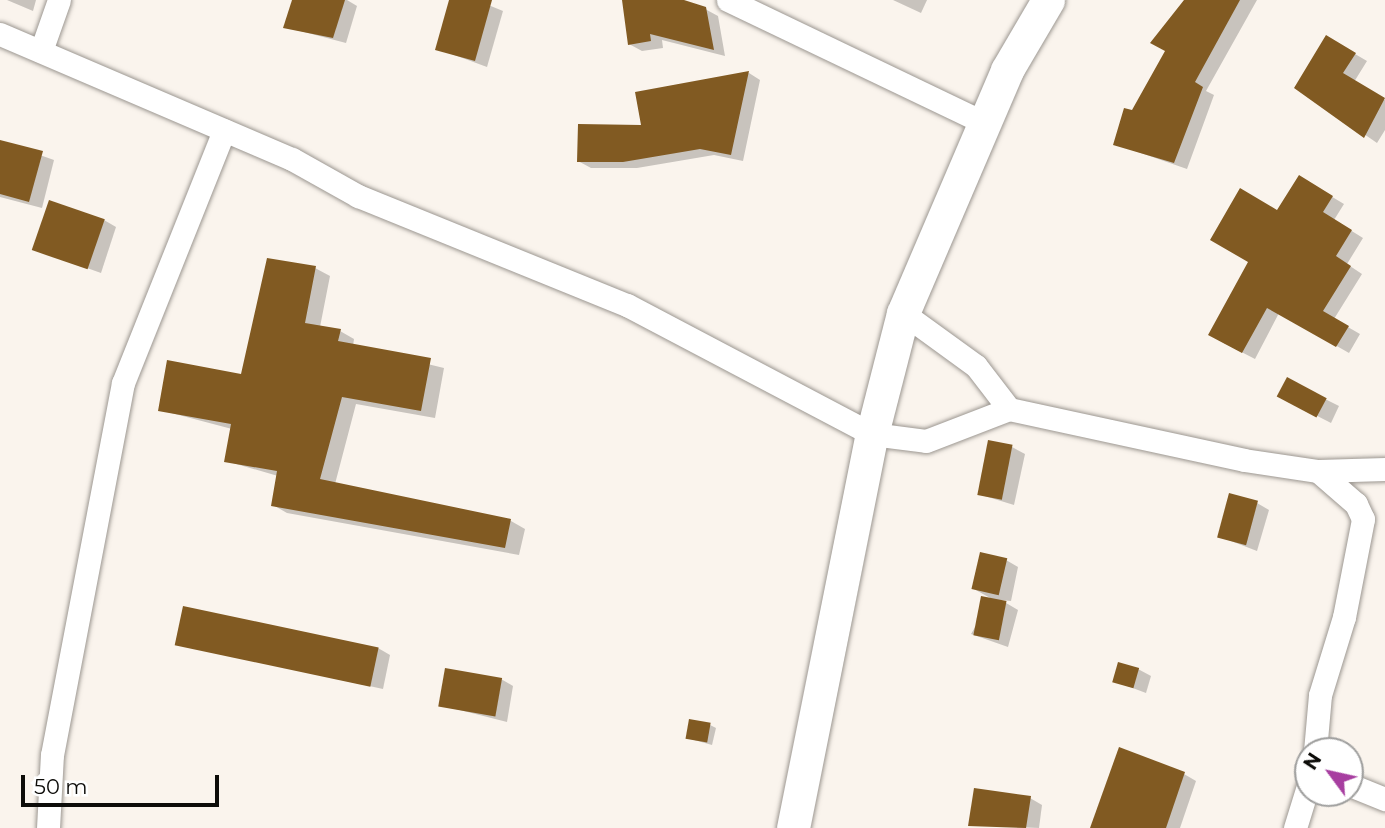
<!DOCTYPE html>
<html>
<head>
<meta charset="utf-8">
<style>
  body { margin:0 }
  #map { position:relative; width:1385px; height:828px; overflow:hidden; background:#faf4ed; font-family:Montserrat,sans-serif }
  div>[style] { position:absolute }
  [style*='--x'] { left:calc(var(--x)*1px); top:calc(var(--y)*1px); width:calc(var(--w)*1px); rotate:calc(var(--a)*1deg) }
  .shadow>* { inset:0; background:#0003 }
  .building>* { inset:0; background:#815a22; transform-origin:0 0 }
  .roads { filter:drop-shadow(0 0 2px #9c9791) drop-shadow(0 0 2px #9c9791) }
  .minor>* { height:23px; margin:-11.5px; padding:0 11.5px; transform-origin:11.5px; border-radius:11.5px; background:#fff }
  .secondary>* { height:33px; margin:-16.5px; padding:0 16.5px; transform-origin:16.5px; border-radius:16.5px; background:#fff }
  span { translate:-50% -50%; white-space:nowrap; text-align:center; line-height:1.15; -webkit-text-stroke:7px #fff; paint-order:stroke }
  .north { position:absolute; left:1294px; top:737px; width:70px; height:70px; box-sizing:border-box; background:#fff; border:2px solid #9e9e9d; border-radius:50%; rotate:303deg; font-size:19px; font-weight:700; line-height:28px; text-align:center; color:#0d0c09 }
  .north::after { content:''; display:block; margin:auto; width:24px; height:32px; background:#a73ea0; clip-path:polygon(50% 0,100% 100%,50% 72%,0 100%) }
  .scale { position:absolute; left:21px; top:775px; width:198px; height:32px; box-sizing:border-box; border:4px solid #0d0c09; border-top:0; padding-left:9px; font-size:21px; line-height:24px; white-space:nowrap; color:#0d0c09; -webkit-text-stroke:5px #fff; paint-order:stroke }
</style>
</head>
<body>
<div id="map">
  <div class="shadow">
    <div style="clip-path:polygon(7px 0,36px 0,33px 11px)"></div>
    <div style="clip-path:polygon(294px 0,347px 0,357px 6px,346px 43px,285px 27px)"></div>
    <div style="clip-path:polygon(451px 0,476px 0,503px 11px,487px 67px,438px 49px)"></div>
    <div style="clip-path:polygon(623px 0,678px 0,705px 9px,718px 16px,725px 56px,662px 40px,663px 48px,642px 51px,629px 44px)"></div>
    <div style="clip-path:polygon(893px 0,927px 0,921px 13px)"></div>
    <div style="clip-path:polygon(1187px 0,1257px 0,1206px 91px,1214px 95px,1187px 169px,1115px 144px,1168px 51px,1153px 42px)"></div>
    <div style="clip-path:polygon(1326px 37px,1367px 61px,1354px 82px,1385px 100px,1385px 130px,1377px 143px,1296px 87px)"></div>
    <div style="clip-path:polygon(749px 73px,760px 80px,743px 161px,714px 155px,637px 168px,591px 168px,578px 161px)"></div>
    <div style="clip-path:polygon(0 141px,54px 160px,42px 208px,0 197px)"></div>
    <div style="clip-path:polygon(1299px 177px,1344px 204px,1334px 220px,1363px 238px,1347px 264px,1362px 274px,1334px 319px,1360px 334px,1349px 353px,1279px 313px,1255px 359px,1222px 342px)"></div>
    <div style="clip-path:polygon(104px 220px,116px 227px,101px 273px,34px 249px)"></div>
    <div style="clip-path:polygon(315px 268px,330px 276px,320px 327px,340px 331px,354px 339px,353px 346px,444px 368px,435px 418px,356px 404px,335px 484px,511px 521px,525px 529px,519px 555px,287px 513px,273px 505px,278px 476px,226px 461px,232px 429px,160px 410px,242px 376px)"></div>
    <div style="clip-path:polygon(1287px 380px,1339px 406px,1331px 423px,1292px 403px)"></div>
    <div style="clip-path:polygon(1012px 447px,1025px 454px,1014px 505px,978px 494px)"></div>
    <div style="clip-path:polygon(1257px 503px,1269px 510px,1257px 551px,1218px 536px)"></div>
    <div style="clip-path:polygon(1006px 560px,1018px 567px,1011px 601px,1001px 600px,1018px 610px,1008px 647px,971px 634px,992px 599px,974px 589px)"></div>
    <div style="clip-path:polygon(178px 644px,378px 648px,390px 655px,383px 689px)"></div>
    <div style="clip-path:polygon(1138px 669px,1151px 676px,1146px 693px,1114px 681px)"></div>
    <div style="clip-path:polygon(501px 679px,513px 686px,507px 722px,440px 705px)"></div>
    <div style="clip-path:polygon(710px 725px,716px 728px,712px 745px,687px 738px)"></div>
    <div style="clip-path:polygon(1184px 774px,1196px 781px,1180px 828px,1095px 828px)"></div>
    <div style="clip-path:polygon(1030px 798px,1042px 805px,1039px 828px,970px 825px)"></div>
  </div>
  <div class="building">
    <div style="clip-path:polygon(292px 0,345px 0,333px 38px,283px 28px)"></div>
    <div style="clip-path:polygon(449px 0,492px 0,475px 61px,435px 50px)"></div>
    <div style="clip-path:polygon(622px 0,684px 0,706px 7px,714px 50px,650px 34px,651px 41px,628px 45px)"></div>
    <div style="clip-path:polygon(1184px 0,1240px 0,1195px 82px,1203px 87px,1174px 163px,1113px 145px,1124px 108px,1132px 110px,1165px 51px,1150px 43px)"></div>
    <div style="clip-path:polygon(1326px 35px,1356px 53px,1343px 73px,1385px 98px,1364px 138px,1294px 88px)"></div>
    <div style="clip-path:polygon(749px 71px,731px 155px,700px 149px,623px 162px,577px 162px,578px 124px,641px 125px,635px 92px)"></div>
    <div style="clip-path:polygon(0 140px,43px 151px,29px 202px,0 194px)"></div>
    <div style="clip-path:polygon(1299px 175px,1333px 196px,1323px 212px,1352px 230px,1336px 256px,1351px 266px,1323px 311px,1349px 326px,1336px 347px,1267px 308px,1242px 353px,1208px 335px,1248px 262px,1210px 240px,1240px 188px,1277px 210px)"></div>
    <div style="left:49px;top:200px;width:59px;height:53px;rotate:19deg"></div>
    <div style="clip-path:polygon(267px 258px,316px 266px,305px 323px,341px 329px,338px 341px,431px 358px,421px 411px,342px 397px,320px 479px,511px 519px,505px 548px,271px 506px,277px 471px,224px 462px,231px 424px,158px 411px,167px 360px,241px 374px)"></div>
    <div style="left:1287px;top:377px;width:45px;height:22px;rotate:28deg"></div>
    <div style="left:988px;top:440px;width:25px;height:56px;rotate:11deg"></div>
    <div style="left:1229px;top:493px;width:30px;height:46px;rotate:15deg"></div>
    <div style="left:980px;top:552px;width:28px;height:38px;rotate:13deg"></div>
    <div style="left:981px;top:596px;width:26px;height:40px;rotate:11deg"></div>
    <div style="left:183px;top:606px;width:200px;height:40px;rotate:12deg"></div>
    <div style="left:1118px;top:662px;width:22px;height:21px;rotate:16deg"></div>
    <div style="left:445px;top:668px;width:58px;height:39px;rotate:10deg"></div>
    <div style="left:689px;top:719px;width:22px;height:20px;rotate:10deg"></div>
    <div style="clip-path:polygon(1119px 747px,1185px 772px,1166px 828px,1090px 828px)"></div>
    <div style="clip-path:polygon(974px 788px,1031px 796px,1026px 828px,968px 826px)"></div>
  </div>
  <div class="roads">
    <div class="minor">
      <div style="--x:728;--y:0;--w:283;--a:25.6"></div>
      <div style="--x:0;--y:34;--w:318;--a:23.2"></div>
      <div style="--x:292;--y:159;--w:76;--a:29.3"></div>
      <div style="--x:358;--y:196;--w:290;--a:22.1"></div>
      <div style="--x:627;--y:305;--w:277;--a:27.8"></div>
      <div style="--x:872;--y:434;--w:54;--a:7.4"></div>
      <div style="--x:926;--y:441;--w:89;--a:-21.1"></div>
      <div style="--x:41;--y:51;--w:54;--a:-70.6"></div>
      <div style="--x:903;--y:313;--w:90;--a:36"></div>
      <div style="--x:976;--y:366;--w:54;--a:52.5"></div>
      <div style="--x:1009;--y:409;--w:240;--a:12.2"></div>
      <div style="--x:1244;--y:460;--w:75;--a:8.5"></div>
      <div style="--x:1318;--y:471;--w:67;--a:-1.7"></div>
      <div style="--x:1315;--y:751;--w:56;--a:-84.9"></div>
      <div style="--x:1320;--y:695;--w:82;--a:-72.9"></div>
      <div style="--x:1344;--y:617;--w:100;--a:-79"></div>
      <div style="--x:1363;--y:519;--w:17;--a:-115"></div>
      <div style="--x:1356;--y:504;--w:50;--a:-139"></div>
      <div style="--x:1350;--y:785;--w:38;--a:22"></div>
      <div style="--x:48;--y:828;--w:73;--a:-86.9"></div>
      <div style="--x:52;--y:755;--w:379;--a:-79.2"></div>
      <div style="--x:123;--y:383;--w:272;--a:-68.2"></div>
      <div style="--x:1295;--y:828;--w:44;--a:-72.8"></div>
    </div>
    <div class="secondary">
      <div style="--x:793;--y:828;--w:402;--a:-78.7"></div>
      <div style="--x:872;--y:434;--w:125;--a:-75.6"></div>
      <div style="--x:903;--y:313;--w:264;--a:-66.8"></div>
      <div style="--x:1007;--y:70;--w:81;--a:-59.6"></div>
    </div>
  </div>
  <div class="north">N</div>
  <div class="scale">50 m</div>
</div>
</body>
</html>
